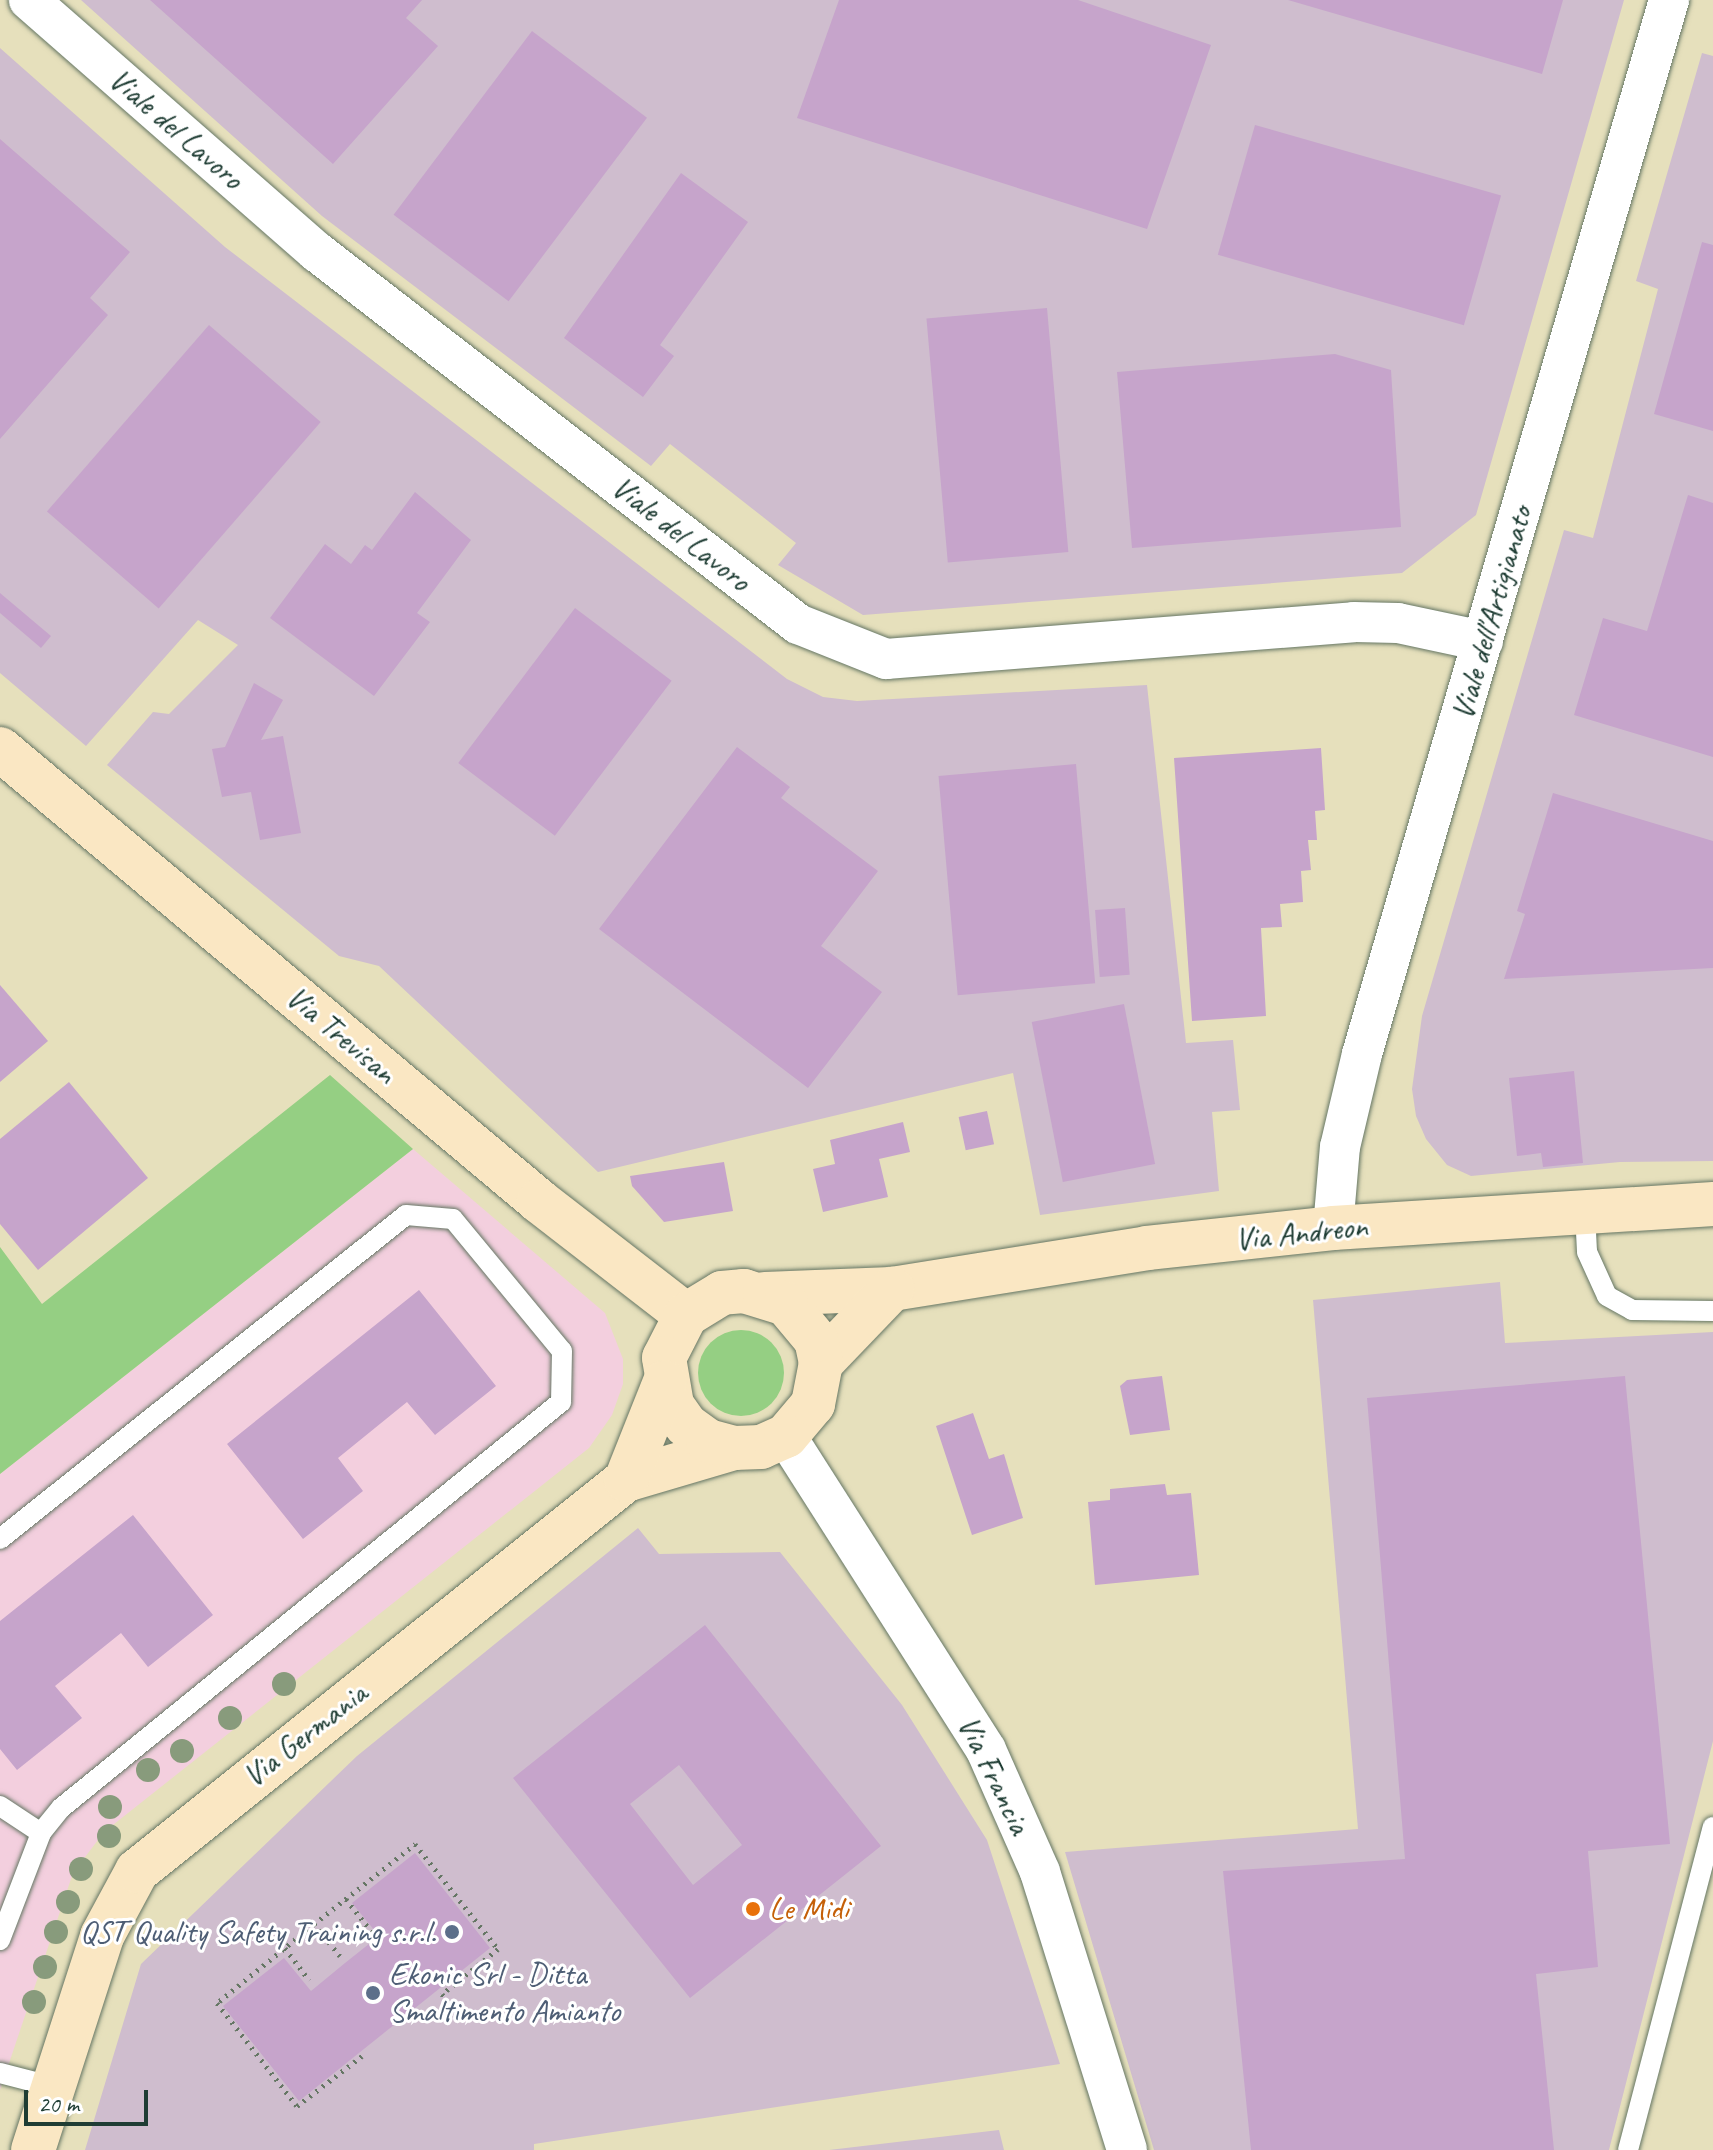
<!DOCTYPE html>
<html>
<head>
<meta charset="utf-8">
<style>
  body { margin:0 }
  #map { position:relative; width:1713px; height:2150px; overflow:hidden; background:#e6e0bc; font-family:Caveat,sans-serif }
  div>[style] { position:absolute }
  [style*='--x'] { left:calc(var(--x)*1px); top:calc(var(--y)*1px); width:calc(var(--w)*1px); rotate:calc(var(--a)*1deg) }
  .built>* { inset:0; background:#f3cfde }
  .industrial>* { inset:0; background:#cfbdce }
  .green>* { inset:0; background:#95cf83 }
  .round { border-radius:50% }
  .building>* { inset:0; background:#c6a4cb; transform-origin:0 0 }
  .path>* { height:5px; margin-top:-2.5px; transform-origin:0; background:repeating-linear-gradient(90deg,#657664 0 2px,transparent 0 8px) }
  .roads { filter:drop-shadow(0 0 2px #657664) drop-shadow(0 0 2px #657664) }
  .lane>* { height:20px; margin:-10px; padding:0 10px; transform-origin:10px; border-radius:10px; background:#fff }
  .street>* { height:40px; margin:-20px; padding:0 20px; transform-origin:20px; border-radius:20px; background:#fff }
  .secondary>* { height:44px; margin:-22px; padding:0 22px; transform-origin:22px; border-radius:22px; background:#fae7c3 }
  .trees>* { width:24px; height:24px; margin:-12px; border-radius:50%; background:#889b7c }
  .dots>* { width:22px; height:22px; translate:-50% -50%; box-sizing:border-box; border:4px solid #fff; border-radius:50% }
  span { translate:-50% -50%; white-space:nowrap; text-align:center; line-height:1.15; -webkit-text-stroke:6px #fff; paint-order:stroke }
  .street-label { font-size:32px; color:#1f3d34 }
  .food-label { font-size:32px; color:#c56008 }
  .left { translate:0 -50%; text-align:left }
  .service-label { font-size:32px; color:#4e5e75 }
  .right { translate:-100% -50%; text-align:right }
  .scale { position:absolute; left:24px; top:2090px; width:124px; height:36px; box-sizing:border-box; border:4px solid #1f3d34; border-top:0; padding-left:10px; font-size:24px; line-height:28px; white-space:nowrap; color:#1f3d34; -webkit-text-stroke:6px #fff; paint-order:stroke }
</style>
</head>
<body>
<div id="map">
  <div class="built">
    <div style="clip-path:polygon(413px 1149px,605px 1313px,623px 1359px,623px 1384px,612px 1415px,589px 1448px,104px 1832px,73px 1873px,0 2090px,0 1474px)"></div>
  </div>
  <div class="industrial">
    <div style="clip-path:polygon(81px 0,1624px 0,1476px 515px,1402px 573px,863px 615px,778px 565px,796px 543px,670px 444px,651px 466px,322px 216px)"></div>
    <div style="clip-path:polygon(0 48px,225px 247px,787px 679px,823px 697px,857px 701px,1147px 685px,1186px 1043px,1233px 1040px,1240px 1110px,1212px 1112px,1219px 1191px,1040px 1215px,1013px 1073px,598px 1172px,379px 966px,339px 956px,107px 765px,153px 712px,169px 714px,238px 645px,198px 620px,86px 746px,0 673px)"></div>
    <div style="clip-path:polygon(1702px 53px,1713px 56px,1713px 1161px,1620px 1162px,1471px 1176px,1447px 1165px,1426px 1139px,1416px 1116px,1412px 1089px,1422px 1016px,1564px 530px,1593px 538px,1658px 289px,1636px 281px)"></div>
    <div style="clip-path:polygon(1500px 1282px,1505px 1343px,1713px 1332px,1713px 1741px,1609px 2150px,1154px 2150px,1065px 1852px,1358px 1829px,1313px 1300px)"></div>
    <div style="clip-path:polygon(638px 1528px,659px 1554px,780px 1552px,902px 1705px,987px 1840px,1060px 2064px,534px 2144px,534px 2150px,85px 2150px,141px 1964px,357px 1756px)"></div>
    <div style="clip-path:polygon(999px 2130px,1004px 2150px,829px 2150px)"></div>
  </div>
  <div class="green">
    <div style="clip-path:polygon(330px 1075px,413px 1149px,0 1474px,0 1247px,42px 1304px)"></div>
    <div class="round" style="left:698px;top:1330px;width:86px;height:86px"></div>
  </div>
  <div class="building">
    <div style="clip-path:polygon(150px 0,422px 0,406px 18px,438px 46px,333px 164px)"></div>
    <div style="clip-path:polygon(839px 0,1078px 0,1211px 45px,1147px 229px,797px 118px)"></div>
    <div style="clip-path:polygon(1288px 0,1563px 0,1542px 74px)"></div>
    <div style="left:532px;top:31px;width:144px;height:230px;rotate:37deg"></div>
    <div style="left:1255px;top:125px;width:256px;height:135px;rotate:16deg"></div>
    <div style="clip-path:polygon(0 139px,130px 252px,90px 298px,108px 315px,0 439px)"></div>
    <div style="clip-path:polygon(681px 173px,748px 222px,660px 345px,674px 356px,643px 397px,564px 338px)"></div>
    <div style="clip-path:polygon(1702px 242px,1713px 245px,1713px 431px,1654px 414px)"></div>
    <div style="left:1047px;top:308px;width:245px;height:121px;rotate:85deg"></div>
    <div style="left:209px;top:325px;width:148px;height:247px;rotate:41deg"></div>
    <div style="clip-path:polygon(1335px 354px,1391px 370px,1401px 527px,1132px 548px,1117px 372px)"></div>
    <div style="clip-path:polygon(415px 492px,471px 540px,417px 613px,430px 622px,374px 696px,270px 618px,325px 544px,351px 564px,365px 545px,372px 550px)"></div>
    <div style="clip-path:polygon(1688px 495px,1713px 503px,1713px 757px,1574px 715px,1603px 618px,1647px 631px)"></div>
    <div style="clip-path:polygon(0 593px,51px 636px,41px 648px,0 613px)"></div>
    <div style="left:575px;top:608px;width:121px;height:194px;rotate:37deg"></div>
    <div style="clip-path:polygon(254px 683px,283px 700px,261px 740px,283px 736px,301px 833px,260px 840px,251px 792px,222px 797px,212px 749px,225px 747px)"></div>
    <div style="clip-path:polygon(737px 747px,790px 787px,781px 798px,878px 871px,821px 946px,882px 992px,808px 1088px,599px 929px)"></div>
    <div style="clip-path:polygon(1321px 748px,1325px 810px,1315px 811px,1317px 840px,1308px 840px,1311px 870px,1301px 871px,1303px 902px,1280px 904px,1282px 927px,1261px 928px,1266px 1016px,1192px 1021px,1174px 758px)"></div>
    <div style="left:1076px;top:764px;width:220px;height:138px;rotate:85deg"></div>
    <div style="clip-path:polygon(1553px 793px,1713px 841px,1713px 968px,1504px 979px,1525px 914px,1517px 911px)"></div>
    <div style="left:1125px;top:908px;width:67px;height:30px;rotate:86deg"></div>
    <div style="clip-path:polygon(0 985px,48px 1041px,0 1082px)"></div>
    <div style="left:1124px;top:1004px;width:163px;height:94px;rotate:79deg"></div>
    <div style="clip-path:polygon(1574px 1071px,1583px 1163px,1543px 1167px,1541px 1153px,1517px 1156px,1509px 1078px)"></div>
    <div style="clip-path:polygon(69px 1082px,148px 1178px,38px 1270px,0 1224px,0 1139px)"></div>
    <div style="left:987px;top:1111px;width:34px;height:29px;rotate:78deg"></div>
    <div style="clip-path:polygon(903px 1122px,910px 1152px,879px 1159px,888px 1197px,823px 1212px,813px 1169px,835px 1164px,830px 1140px)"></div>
    <div style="clip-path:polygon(724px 1162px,733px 1211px,664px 1222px,632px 1186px,630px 1176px)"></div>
    <div style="clip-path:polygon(419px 1290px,496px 1386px,435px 1435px,407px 1402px,338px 1458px,363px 1491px,303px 1539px,227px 1444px)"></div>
    <div style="clip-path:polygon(1162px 1376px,1170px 1430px,1130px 1435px,1120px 1386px,1127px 1380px)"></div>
    <div style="clip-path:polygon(1625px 1376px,1670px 1844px,1588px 1851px,1598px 1967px,1536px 1974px,1554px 2150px,1251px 2150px,1223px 1871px,1405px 1859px,1367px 1398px)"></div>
    <div style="clip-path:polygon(973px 1413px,989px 1459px,1004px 1454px,1023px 1518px,972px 1535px,936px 1426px)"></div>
    <div style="clip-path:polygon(1165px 1484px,1167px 1495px,1191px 1493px,1199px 1575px,1095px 1585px,1088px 1502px,1110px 1500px,1110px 1489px)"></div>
    <div style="clip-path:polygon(133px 1515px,213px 1615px,148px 1667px,121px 1633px,55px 1686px,82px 1718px,17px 1770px,0 1749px,0 1621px)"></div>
    <div style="clip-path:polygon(evenodd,705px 1625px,881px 1846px,690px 1998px,513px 1778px,705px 1625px,679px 1765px,742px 1845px,693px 1885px,630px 1804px,679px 1765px)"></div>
    <div style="clip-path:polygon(415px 1853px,490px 1948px,299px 2101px,223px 2006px,284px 1958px,311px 1991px,345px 1963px,379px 1936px,352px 1903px)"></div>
  </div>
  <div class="path">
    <div style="--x:346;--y:1899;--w:41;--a:52"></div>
    <div style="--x:314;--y:1924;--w:129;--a:-38.4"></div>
    <div style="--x:415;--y:1844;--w:134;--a:51.7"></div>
    <div style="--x:498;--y:1949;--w:72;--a:141.2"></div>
    <div style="--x:442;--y:1994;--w:14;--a:54"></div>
    <div style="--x:285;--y:1948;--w:40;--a:53"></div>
    <div style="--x:340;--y:1956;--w:41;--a:-129.1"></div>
    <div style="--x:314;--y:1924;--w:125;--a:140.8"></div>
    <div style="--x:217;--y:2003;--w:130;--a:52.2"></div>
    <div style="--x:297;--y:2106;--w:82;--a:-37.6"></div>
  </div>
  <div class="roads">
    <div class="lane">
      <div style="--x:1585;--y:1212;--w:40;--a:87.1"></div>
      <div style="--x:1587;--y:1252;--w:48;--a:65.6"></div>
      <div style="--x:1607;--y:1296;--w:29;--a:29"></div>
      <div style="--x:1632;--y:1310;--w:81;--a:0.7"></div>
      <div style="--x:0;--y:1539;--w:519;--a:-38.59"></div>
      <div style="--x:406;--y:1215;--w:47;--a:4.9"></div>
      <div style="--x:453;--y:1219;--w:171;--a:50.5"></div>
      <div style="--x:562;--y:1351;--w:51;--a:91.1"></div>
      <div style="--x:561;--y:1402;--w:644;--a:140.92"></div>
      <div style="--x:61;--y:1808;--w:32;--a:129"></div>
      <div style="--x:41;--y:1833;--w:49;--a:-146.6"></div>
      <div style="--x:0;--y:1940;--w:115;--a:-69"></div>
      <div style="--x:0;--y:2073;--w:56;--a:14.5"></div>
      <div style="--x:1628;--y:2150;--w:334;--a:-75.3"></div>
    </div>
    <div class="street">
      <div style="--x:29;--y:0;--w:383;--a:41.2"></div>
      <div style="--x:317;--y:252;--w:608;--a:37.72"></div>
      <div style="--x:798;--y:624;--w:95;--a:21.7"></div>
      <div style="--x:886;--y:659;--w:469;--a:-4.5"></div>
      <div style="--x:1354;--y:622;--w:44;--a:1.3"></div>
      <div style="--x:1398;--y:623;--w:87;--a:12"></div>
      <div style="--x:1333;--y:1228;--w:81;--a:-85.1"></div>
      <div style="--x:1340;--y:1147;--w:96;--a:-76.7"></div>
      <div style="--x:1362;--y:1054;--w:1098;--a:-73.76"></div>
      <div style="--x:786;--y:1436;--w:372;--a:57.5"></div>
      <div style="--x:986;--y:1750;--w:133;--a:66.1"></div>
      <div style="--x:1040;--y:1872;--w:291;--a:72.6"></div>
    </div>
    <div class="secondary">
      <div style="--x:0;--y:749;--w:703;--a:39.98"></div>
      <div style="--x:539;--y:1201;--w:186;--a:37.8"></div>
      <div style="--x:765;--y:1294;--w:127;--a:-2.3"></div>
      <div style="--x:892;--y:1289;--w:258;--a:-9.1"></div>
      <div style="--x:1147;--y:1248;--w:187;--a:-6.1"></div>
      <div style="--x:1333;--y:1228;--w:381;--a:-3.6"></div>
      <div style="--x:821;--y:1363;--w:103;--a:-46.2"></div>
      <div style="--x:626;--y:1480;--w:113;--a:-16.5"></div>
      <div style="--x:734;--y:1448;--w:27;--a:-2"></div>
      <div style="--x:761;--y:1447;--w:27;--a:-24"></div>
      <div style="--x:786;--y:1436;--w:42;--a:-49.8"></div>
      <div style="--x:813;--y:1404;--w:42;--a:-79"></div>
      <div style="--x:821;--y:1363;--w:24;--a:-102"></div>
      <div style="--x:816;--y:1340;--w:47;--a:-129.8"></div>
      <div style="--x:786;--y:1304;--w:44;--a:-162.8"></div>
      <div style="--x:744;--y:1291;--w:22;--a:175"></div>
      <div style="--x:722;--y:1293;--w:42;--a:148.6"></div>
      <div style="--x:686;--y:1315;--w:48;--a:117.1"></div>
      <div style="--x:664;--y:1358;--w:48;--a:80.3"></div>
      <div style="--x:672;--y:1405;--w:24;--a:55"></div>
      <div style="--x:686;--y:1425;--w:27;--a:36"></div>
      <div style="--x:708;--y:1441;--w:27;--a:15"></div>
      <div style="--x:33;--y:2150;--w:225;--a:-72.1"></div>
      <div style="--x:102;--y:1936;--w:74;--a:-61.7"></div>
      <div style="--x:137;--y:1871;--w:626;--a:-38.65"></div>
      <div style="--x:626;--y:1480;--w:105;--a:-68.3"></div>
    </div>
  </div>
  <div class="trees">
    <div style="left:284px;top:1684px"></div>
    <div style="left:230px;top:1718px"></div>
    <div style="left:182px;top:1751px"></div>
    <div style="left:148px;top:1770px"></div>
    <div style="left:110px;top:1807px"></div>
    <div style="left:109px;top:1836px"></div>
    <div style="left:81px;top:1869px"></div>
    <div style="left:68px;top:1902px"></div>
    <div style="left:56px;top:1932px"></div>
    <div style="left:45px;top:1967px"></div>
    <div style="left:34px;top:2002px"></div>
  </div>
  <div class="dots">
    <div style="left:753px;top:1909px;background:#e8710a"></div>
    <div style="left:452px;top:1932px;background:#5c6f8a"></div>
    <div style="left:373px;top:1993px;background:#5c6f8a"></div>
  </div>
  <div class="street-label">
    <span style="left:176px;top:129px;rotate:41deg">Viale del Lavoro</span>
    <span style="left:681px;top:534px;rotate:38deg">Viale del Lavoro</span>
    <span style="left:1492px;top:613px;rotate:-74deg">Viale dell'Artigianato</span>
    <span style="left:341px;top:1035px;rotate:40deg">Via Trevisan</span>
    <span style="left:1301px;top:1233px;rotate:-6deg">Via Andreon</span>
    <span style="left:305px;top:1735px;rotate:-38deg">Via Germania</span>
    <span style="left:994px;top:1775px;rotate:64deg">Via Francia</span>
  </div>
  <div class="food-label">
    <span class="left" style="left:769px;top:1909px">Le Midi</span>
  </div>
  <div class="service-label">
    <span class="right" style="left:436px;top:1932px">QST Quality Safety Training s.r.l.</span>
    <span class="left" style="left:389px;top:1993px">Ekonic Srl - Ditta<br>Smaltimento Amianto</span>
  </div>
  <div class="scale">20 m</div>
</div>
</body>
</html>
